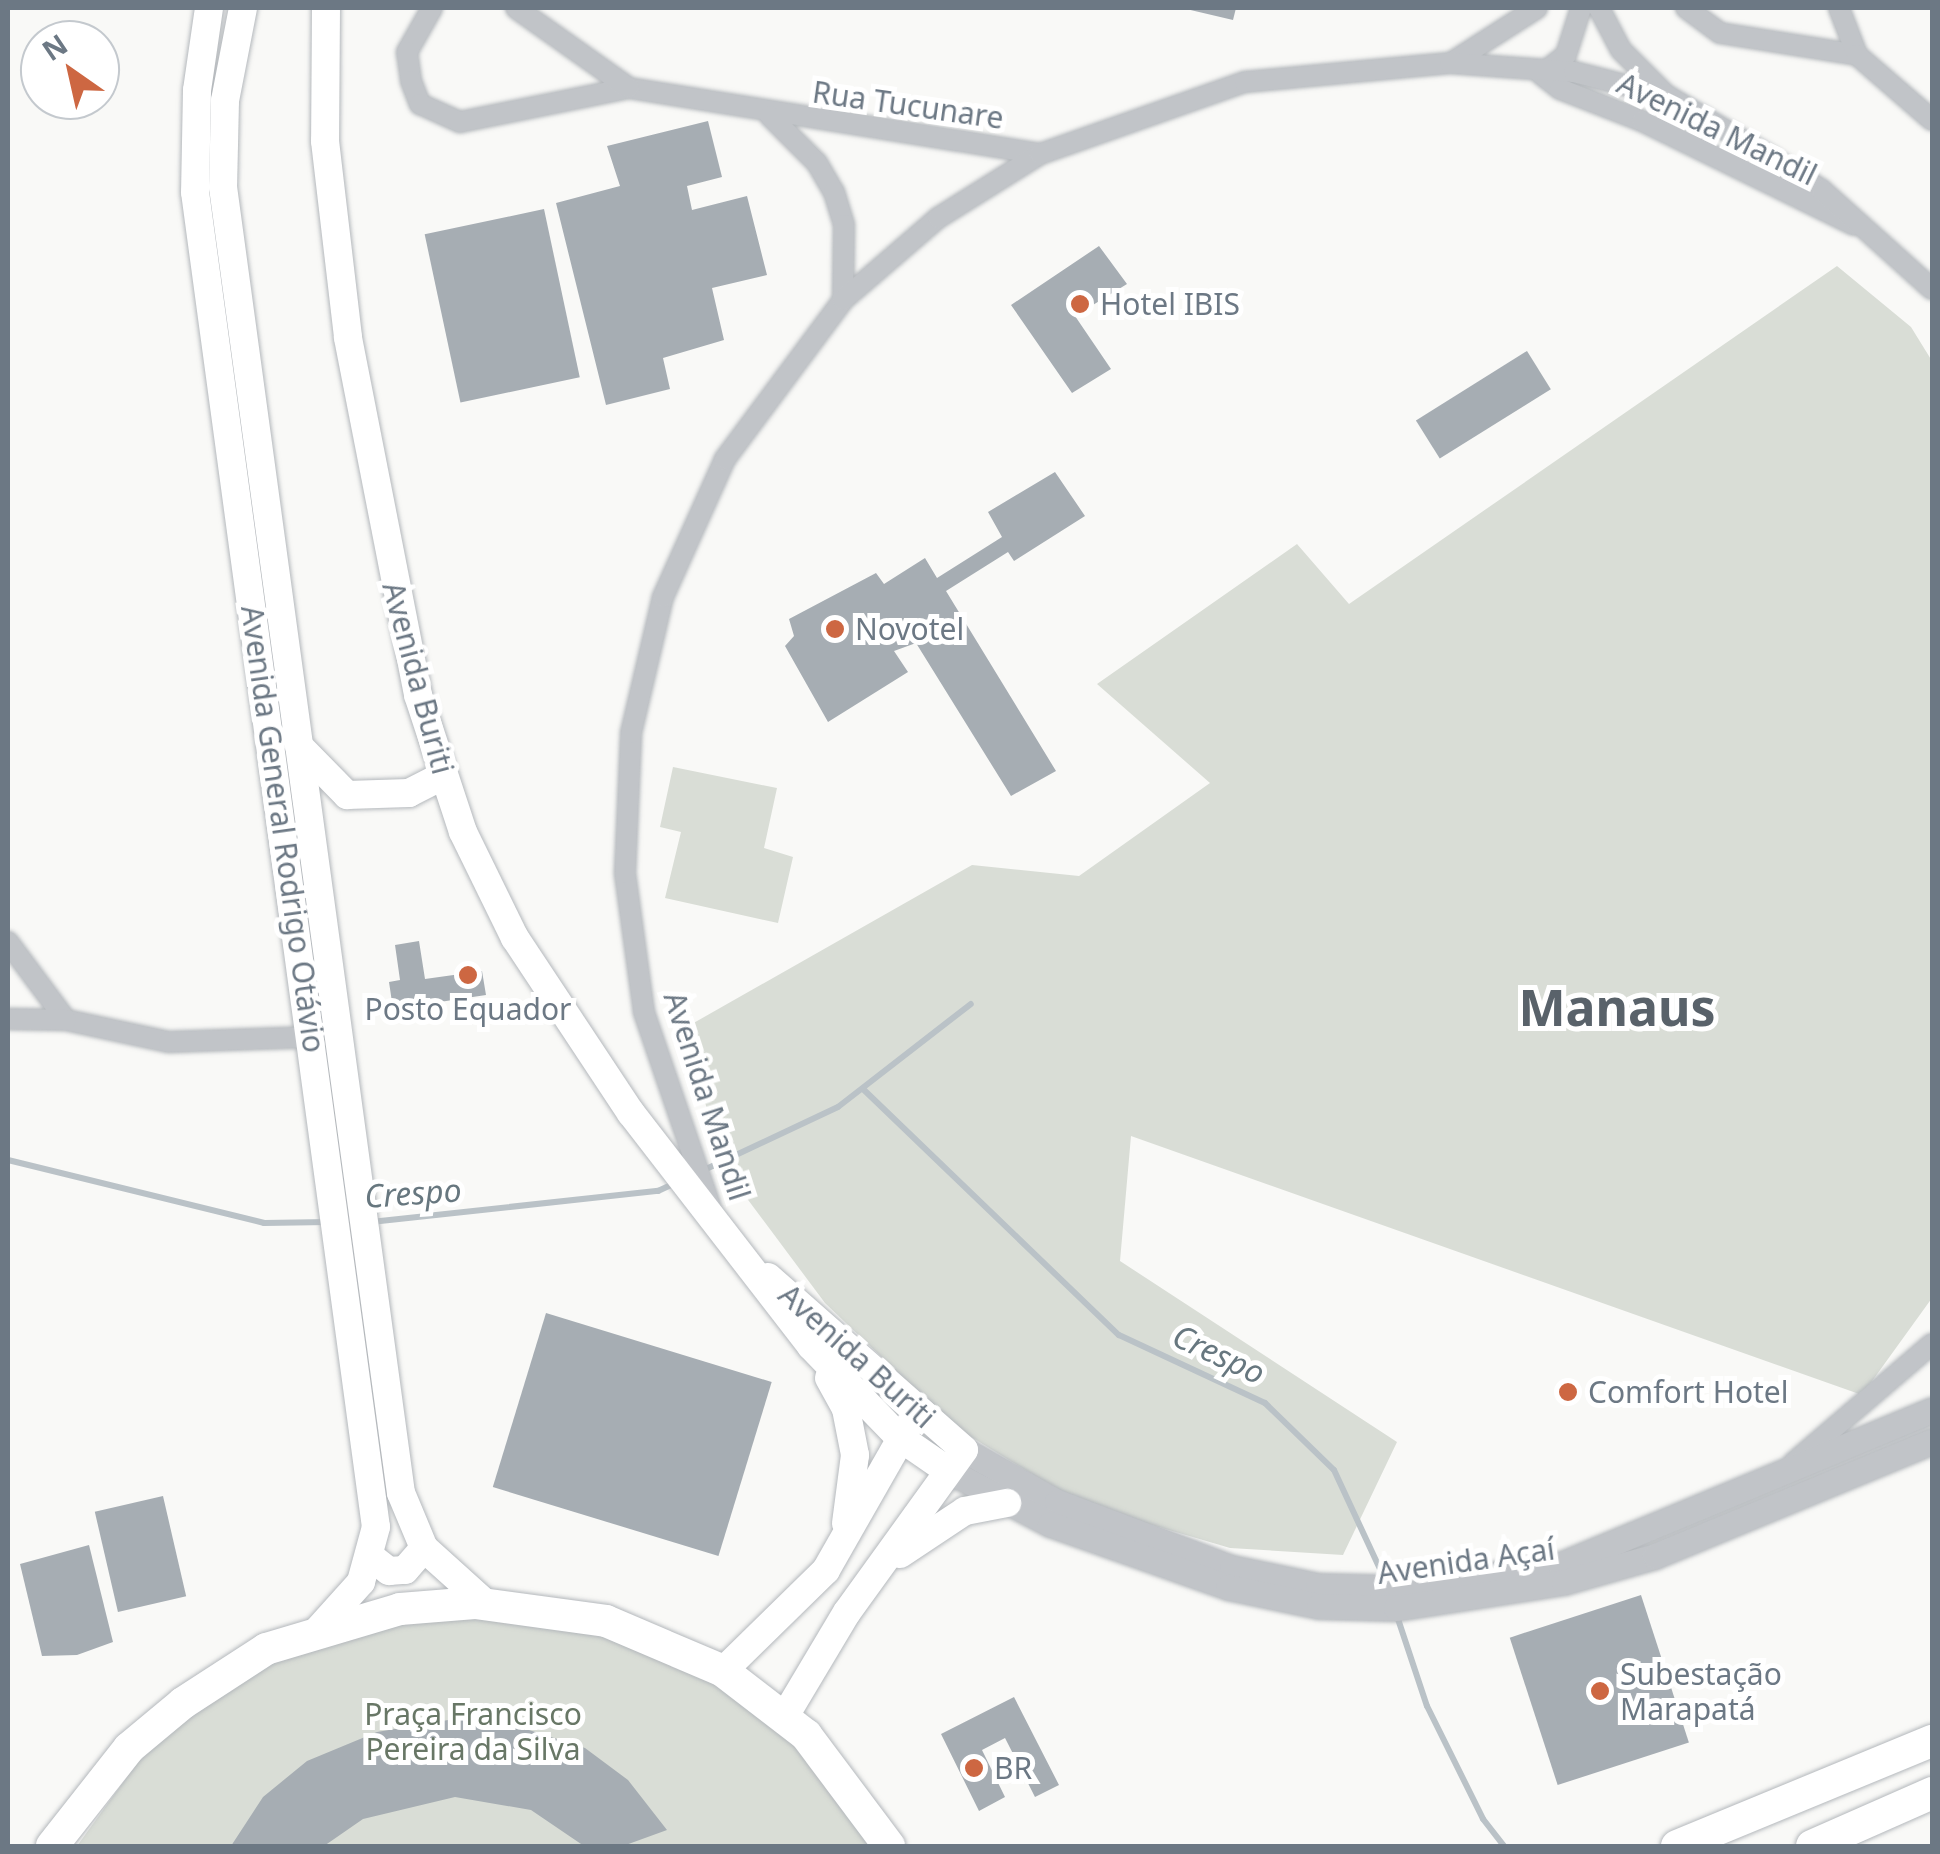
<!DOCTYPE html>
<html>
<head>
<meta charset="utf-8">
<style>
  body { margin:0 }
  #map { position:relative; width:1940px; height:1854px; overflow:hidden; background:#f9f9f7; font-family:"Noto Sans",sans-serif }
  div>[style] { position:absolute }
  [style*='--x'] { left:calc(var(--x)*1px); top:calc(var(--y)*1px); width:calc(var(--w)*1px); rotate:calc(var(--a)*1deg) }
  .green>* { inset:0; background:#d9ddd6 }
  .stream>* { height:6px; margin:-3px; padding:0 3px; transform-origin:3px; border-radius:3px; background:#bac2c7 }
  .building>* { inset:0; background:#a6adb3; transform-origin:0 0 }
  .roads { filter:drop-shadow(0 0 2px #b4b8bc) drop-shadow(0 0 2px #b4b8bc) }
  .minor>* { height:20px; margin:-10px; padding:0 10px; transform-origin:10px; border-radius:10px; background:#c1c4c8 }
  .tertiary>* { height:25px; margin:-12.5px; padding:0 12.5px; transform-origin:12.5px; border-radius:12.5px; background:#c1c4c8 }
  .secondary>* { height:28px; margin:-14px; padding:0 14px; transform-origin:14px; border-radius:14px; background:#fff }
  .primary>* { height:32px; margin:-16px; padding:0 16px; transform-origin:16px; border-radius:16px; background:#fff }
  .dots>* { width:28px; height:28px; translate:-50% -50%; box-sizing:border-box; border:5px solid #fff; border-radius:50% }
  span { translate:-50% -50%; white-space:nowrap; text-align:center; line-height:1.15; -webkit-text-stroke:10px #fff; paint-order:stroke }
  .street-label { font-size:30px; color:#6c7884 }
  .poi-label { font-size:30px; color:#6c7884 }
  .left { translate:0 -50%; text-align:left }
  .park-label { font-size:30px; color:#687766 }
  .water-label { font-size:32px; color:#67777f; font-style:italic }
  .town-label { font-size:50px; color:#59626a; font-weight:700 }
  .frame { position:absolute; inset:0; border:10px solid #6c7884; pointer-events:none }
  .north { position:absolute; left:20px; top:20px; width:100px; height:100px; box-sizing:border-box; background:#fff; border:2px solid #c4c9ce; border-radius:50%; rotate:326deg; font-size:28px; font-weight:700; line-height:40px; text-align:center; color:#6c7884 }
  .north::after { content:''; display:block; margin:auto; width:35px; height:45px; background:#cd6742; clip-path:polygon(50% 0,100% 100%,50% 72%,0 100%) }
</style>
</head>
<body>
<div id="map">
  <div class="green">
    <div style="clip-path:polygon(1837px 266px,1911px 327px,1932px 361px,1932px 1298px,1862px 1395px,1131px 1136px,1120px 1261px,1397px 1442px,1343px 1555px,1230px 1548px,1081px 1504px,955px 1427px,825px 1303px,725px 1169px,683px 1029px,972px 865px,1079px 876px,1210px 783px,1097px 684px,1297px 544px,1349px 604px)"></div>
    <div style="clip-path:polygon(673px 767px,777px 788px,764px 848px,793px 857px,778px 923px,665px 898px,681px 832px,660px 827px)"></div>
    <div style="clip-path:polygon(507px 1616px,588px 1629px,665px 1657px,736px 1697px,799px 1750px,869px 1846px,77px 1846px,137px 1763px,198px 1708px,268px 1664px,425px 1618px)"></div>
  </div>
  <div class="stream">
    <div style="--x:863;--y:1089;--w:355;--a:43.9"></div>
    <div style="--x:1119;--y:1335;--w:161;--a:25"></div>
    <div style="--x:1265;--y:1403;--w:96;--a:44.2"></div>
    <div style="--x:1334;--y:1470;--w:123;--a:65.1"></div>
    <div style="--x:8;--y:1160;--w:264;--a:13.8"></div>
    <div style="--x:264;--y:1223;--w:64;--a:-0.9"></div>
    <div style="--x:704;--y:1170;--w:148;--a:-25.2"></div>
    <div style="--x:838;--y:1107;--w:168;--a:-37.8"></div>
    <div style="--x:371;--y:1222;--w:289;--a:-6.2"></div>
    <div style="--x:658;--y:1191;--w:19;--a:-25"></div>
    <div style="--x:1396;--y:1613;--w:98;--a:71.6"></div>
    <div style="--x:1427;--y:1706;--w:126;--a:63.6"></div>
    <div style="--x:1483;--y:1819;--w:34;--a:52"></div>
  </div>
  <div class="building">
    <div style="clip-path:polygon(1182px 8px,1236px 8px,1233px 20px)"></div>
    <div style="clip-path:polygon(708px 121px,722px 177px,687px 186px,692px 210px,747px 196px,767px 275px,712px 288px,724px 340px,663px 358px,670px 389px,606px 405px,556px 203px,620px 186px,607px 146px)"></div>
    <div style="left:544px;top:209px;width:172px;height:122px;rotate:78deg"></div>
    <div style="clip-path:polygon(1099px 246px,1127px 284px,1075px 316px,1111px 369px,1072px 393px,1011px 305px)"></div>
    <div style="left:1527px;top:351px;width:45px;height:131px;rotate:58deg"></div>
    <div style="clip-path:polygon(1055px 472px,1085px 516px,1014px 561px,1008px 552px,946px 591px,1056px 771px,1011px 796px,916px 643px,894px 651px,908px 672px,828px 722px,785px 646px,794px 636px,789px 619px,876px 573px,884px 584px,925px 558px,937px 578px,1002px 537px,988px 512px)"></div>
    <div style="clip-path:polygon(419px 941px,425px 979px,482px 971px,486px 995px,393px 1009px,389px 982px,400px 980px,395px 945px)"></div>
    <div style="left:546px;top:1313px;width:236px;height:182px;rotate:17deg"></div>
    <div style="left:163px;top:1496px;width:103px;height:70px;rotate:77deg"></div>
    <div style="clip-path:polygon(89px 1545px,113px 1642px,77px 1655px,42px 1656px,20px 1564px)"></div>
    <div style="left:1641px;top:1595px;width:155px;height:138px;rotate:72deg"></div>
    <div style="clip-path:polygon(1014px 1697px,1059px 1785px,1035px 1797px,1005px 1738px,982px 1750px,1005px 1797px,979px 1811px,941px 1734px)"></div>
    <div style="clip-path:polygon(454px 1719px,507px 1723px,585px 1748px,628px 1780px,667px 1830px,623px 1846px,584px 1846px,531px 1810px,455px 1797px,363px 1819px,324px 1846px,231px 1846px,263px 1797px,307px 1761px,377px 1732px)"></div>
  </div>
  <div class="roads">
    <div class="minor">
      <div style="--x:432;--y:8;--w:51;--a:119.6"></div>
      <div style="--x:407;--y:52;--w:29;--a:82"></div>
      <div style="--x:411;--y:81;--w:25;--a:69"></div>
      <div style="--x:420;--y:104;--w:44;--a:24.2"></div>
      <div style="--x:460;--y:122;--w:172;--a:-11.4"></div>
      <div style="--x:629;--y:88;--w:416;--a:9.1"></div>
      <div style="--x:516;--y:8;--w:138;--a:35.3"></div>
      <div style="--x:1599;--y:8;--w:47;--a:62.4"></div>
      <div style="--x:1621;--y:50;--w:64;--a:45"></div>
      <div style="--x:1686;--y:8;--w:42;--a:36.3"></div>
      <div style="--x:1720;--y:33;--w:139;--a:9.1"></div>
      <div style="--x:1839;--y:8;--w:50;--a:69"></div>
      <div style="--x:1857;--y:55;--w:99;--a:40.9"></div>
      <div style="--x:1451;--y:63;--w:102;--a:-32.6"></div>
      <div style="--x:1543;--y:73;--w:29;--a:-38"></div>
      <div style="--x:1566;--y:55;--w:49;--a:-72.3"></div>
      <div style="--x:1541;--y:74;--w:24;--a:38"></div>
      <div style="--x:1560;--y:89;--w:88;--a:21.3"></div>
      <div style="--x:1642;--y:121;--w:236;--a:26.1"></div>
      <div style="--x:770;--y:116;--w:66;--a:45"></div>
      <div style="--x:817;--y:163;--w:34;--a:60"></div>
      <div style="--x:834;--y:192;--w:34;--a:73"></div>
      <div style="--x:844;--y:225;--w:75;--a:90.8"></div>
      <div style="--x:8;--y:942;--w:97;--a:53.4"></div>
      <div style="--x:66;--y:1020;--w:105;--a:12.1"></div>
      <div style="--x:169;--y:1042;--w:144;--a:-2"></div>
      <div style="--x:8;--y:1019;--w:58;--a:1"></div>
      <div style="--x:711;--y:1208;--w:207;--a:-108.9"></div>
      <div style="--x:644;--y:1012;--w:140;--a:-97.8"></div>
      <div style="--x:625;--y:873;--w:140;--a:-87.5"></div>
      <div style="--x:631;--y:733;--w:140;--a:-76.8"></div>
      <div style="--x:663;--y:597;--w:151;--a:-65.8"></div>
      <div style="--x:725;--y:459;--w:198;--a:-53.4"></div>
      <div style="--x:843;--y:300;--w:125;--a:-40.8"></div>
      <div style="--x:938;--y:218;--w:120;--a:-32.1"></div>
      <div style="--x:1040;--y:154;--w:217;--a:-19.4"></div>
      <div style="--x:1245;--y:82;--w:206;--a:-5.3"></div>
      <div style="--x:1450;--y:63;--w:124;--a:4.2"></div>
      <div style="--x:1574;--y:72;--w:97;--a:14.3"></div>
      <div style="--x:1668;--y:96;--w:120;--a:30.6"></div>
      <div style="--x:1771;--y:157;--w:61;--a:32.9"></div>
      <div style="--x:1822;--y:190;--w:148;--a:42"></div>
      <div style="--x:1793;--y:1463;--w:183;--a:-40.6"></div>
    </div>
    <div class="tertiary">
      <div style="--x:964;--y:1450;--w:107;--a:29.2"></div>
      <div style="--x:1057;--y:1502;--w:187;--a:20.7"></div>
      <div style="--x:1232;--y:1568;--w:88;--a:11.8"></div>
      <div style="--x:1318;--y:1586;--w:82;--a:1.4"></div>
      <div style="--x:1400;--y:1588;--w:162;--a:-8.2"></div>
      <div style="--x:1560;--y:1565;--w:403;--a:-22.6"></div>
      <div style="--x:947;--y:1470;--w:116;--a:27.7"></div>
      <div style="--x:1050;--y:1524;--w:189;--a:19.5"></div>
      <div style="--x:1228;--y:1587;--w:93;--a:11.8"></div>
      <div style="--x:1319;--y:1606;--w:77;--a:1.5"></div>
      <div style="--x:1396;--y:1608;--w:170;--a:-8.8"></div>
      <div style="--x:1564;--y:1582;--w:95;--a:-15.9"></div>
      <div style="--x:1655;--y:1556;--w:300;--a:-22.5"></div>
    </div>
    <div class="secondary">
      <div style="--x:209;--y:8;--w:83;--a:98.3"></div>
      <div style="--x:197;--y:90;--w:102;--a:91.1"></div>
      <div style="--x:195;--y:192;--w:1347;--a:82.28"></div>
      <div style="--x:376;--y:1527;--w:57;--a:105.3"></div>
      <div style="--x:361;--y:1582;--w:66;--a:131.9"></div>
      <div style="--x:243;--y:8;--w:95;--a:101"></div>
      <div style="--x:225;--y:101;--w:86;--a:91.3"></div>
      <div style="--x:223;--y:187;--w:1318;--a:82.24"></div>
      <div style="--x:401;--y:1493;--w:60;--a:67.3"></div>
      <div style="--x:424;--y:1548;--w:82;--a:42"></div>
      <div style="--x:326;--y:8;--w:133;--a:90.4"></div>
      <div style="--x:325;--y:141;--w:198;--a:83.3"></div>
      <div style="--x:348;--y:338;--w:364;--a:78.9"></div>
      <div style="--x:418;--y:695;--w:144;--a:71.8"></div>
      <div style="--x:463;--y:832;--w:118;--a:63.9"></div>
      <div style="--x:515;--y:938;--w:210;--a:56.5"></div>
      <div style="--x:631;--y:1113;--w:294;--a:52.3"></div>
      <div style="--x:811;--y:1346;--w:127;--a:46"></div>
      <div style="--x:899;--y:1437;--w:58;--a:34.5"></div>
      <div style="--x:299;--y:746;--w:69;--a:45.6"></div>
      <div style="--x:347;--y:795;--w:62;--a:-1.8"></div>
      <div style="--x:409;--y:793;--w:38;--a:-27"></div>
      <div style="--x:768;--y:1277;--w:261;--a:41.4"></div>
      <div style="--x:964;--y:1450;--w:200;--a:125.8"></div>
      <div style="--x:847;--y:1612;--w:121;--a:120.8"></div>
      <div style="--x:829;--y:1378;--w:35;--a:61"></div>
      <div style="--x:846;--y:1409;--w:47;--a:78.9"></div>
      <div style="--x:855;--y:1455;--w:69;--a:97.5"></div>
      <div style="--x:900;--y:1554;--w:78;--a:-33.5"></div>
      <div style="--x:965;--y:1511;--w:43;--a:-10.8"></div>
      <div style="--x:371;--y:1557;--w:23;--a:38"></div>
      <div style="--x:389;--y:1571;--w:16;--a:-4"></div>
      <div style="--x:405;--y:1570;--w:29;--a:-49"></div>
      <div style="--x:723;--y:1671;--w:144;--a:-44.4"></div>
      <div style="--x:826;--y:1570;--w:166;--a:-60.3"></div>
    </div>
    <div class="primary">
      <div style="--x:52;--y:1846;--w:125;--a:-51.8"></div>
      <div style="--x:129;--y:1748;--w:70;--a:-39.8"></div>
      <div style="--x:183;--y:1703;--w:99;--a:-33"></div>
      <div style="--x:266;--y:1649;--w:140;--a:-16.6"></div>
      <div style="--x:400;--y:1609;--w:75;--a:-4.6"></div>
      <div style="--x:475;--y:1603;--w:132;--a:7.8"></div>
      <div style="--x:606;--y:1621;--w:127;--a:23.1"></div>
      <div style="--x:723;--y:1671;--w:105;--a:37.6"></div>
      <div style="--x:806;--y:1735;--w:139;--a:53.2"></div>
      <div style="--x:1677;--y:1846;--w:276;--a:-22.4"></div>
      <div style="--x:1812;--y:1846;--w:131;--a:-23.8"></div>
    </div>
  </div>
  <div class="dots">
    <div style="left:1080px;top:304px;background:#cd6742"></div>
    <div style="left:835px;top:629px;background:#cd6742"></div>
    <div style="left:468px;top:975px;background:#cd6742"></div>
    <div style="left:1568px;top:1392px;background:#cd6742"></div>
    <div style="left:1600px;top:1691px;background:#cd6742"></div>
    <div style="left:974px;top:1768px;background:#cd6742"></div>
  </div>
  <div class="street-label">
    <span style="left:908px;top:105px;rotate:8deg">Rua Tucunare</span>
    <span style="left:1717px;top:129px;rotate:26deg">Avenida Mandil</span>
    <span style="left:418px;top:678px;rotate:75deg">Avenida Buriti</span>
    <span style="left:283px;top:829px;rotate:82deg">Avenida General Rodrigo Otávio</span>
    <span style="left:707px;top:1096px;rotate:72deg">Avenida Mandil</span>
    <span style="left:857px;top:1356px;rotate:42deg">Avenida Buriti</span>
    <span style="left:1466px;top:1561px;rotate:-8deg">Avenida Açaí</span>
  </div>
  <div class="poi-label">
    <span class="left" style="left:1100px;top:304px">Hotel IBIS</span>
    <span class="left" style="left:855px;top:629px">Novotel</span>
    <span style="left:468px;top:1009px">Posto Equador</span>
    <span class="left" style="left:1588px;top:1392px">Comfort Hotel</span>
    <span class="left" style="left:1620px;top:1691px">Subestação<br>Marapatá</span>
    <span class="left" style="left:994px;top:1768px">BR</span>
  </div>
  <div class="park-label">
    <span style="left:473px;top:1731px">Praça Francisco<br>Pereira da Silva</span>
  </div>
  <div class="water-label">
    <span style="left:413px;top:1193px;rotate:-4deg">Crespo</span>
    <span style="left:1219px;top:1354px;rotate:25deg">Crespo</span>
  </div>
  <div class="town-label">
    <span style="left:1617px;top:1008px">Manaus</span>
  </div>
  <div class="frame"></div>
  <div class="north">N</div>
</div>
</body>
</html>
